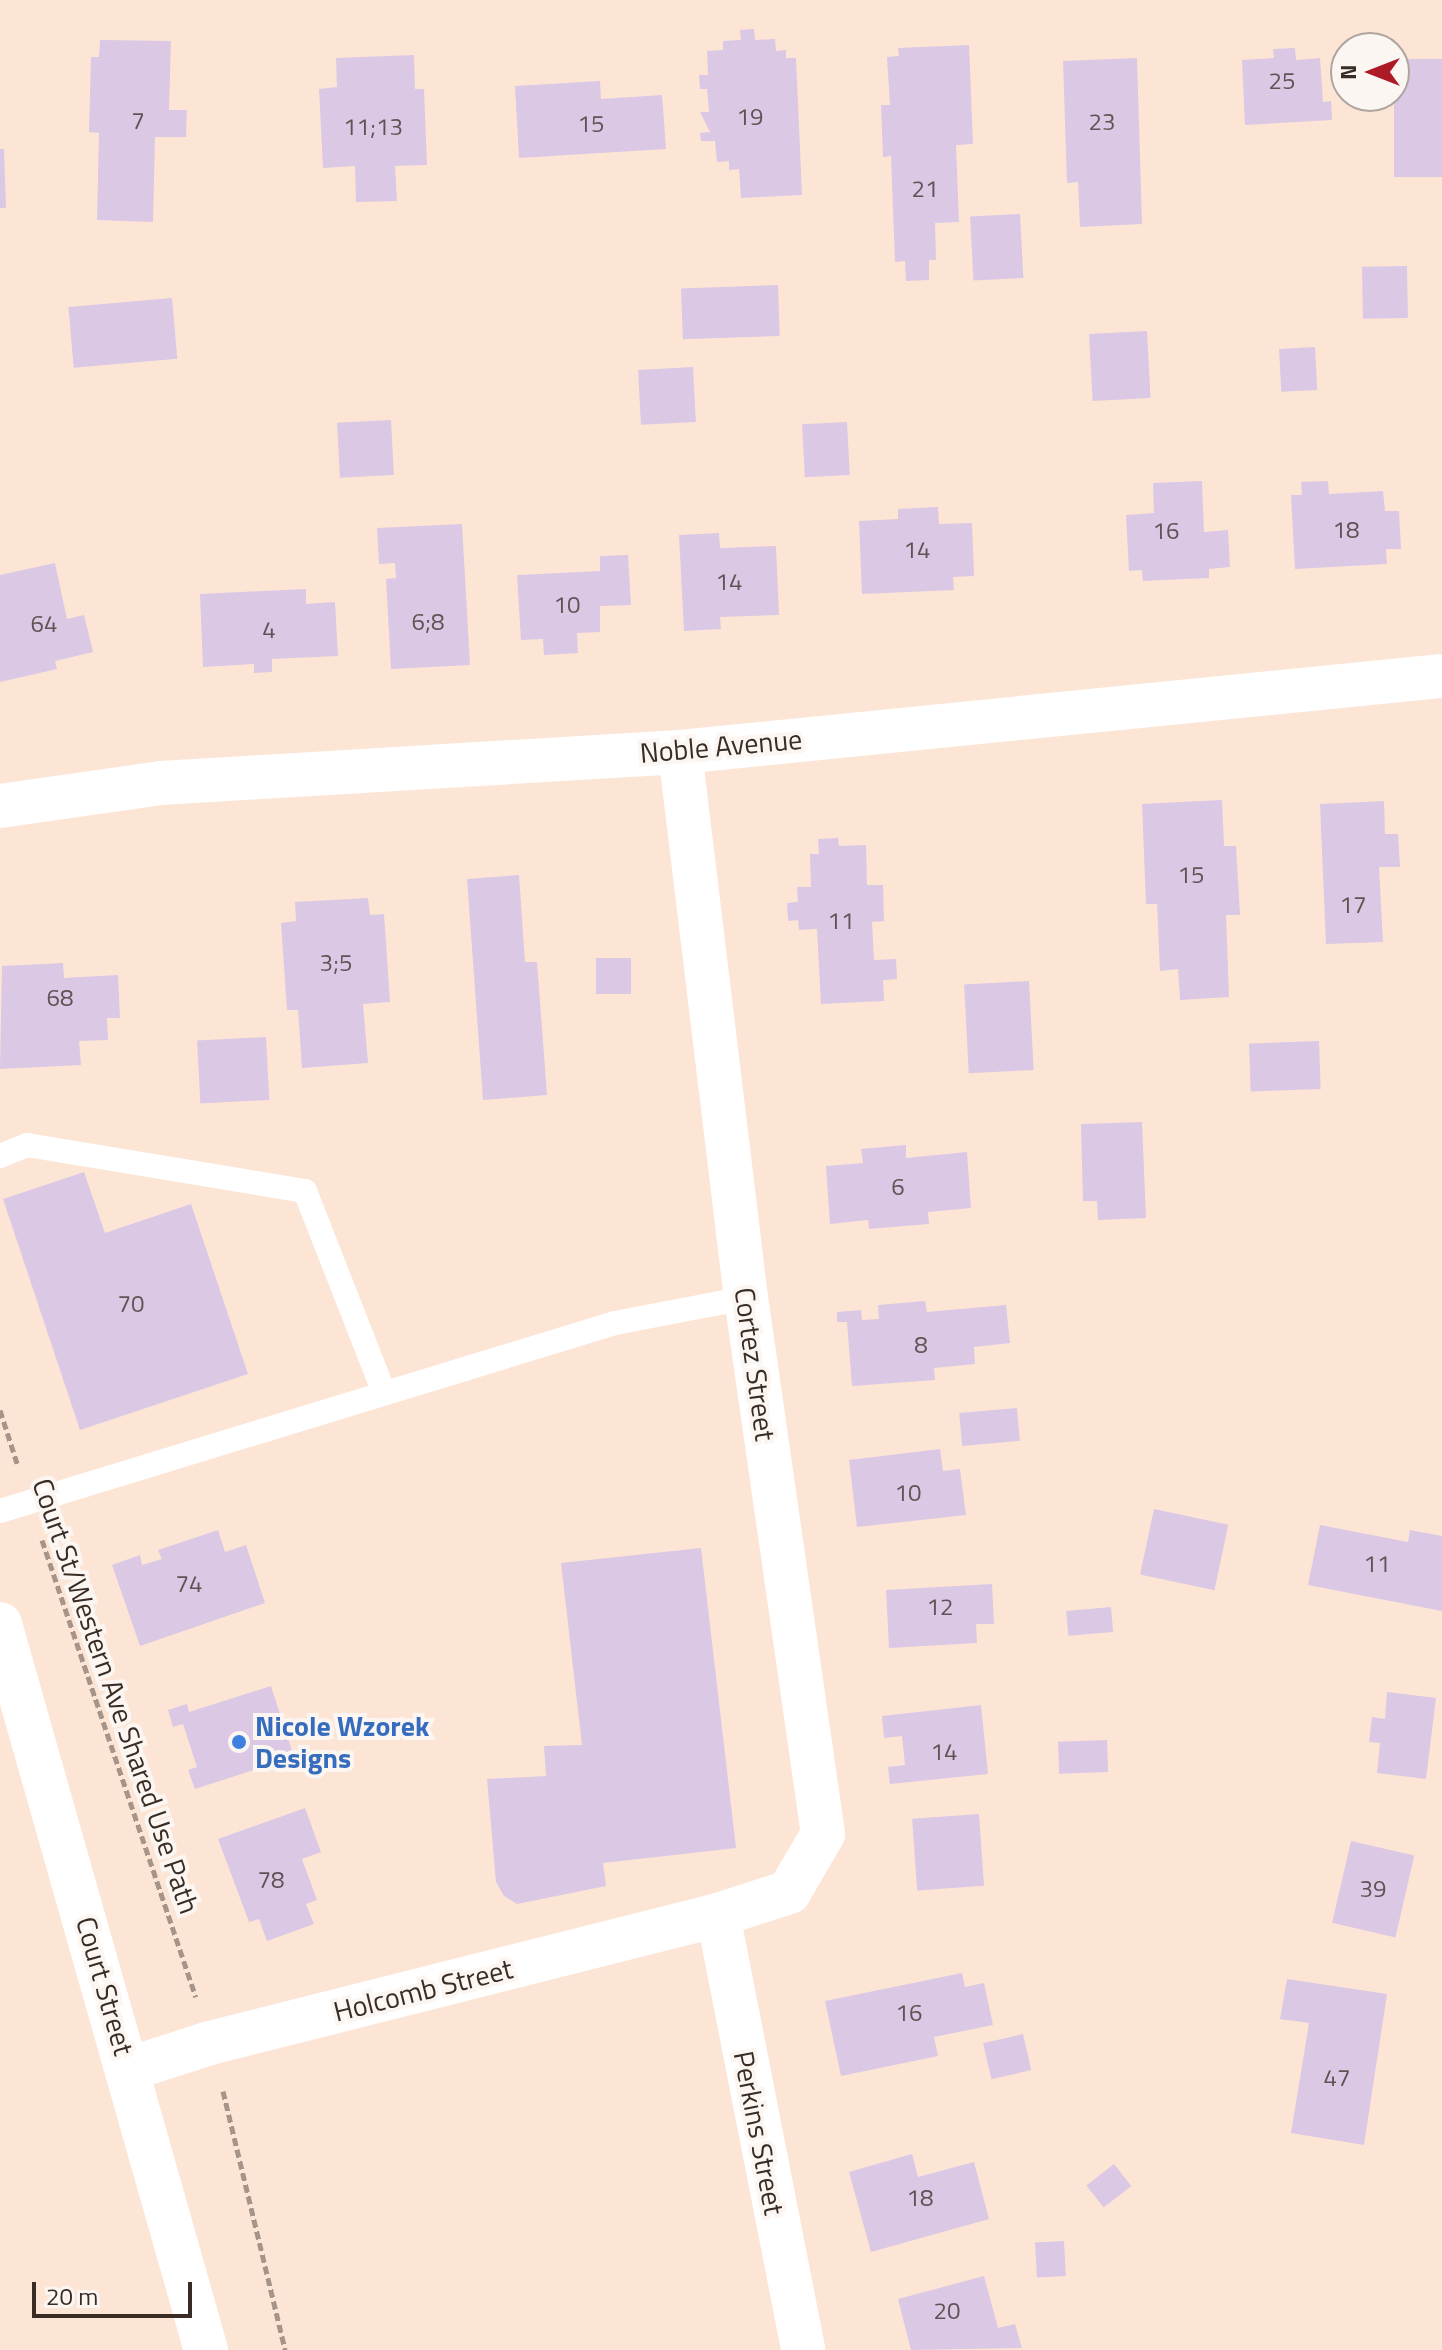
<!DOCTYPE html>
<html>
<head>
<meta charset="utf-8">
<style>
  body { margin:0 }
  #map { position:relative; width:1442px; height:2350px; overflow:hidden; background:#fde5d6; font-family:"Titillium Web",sans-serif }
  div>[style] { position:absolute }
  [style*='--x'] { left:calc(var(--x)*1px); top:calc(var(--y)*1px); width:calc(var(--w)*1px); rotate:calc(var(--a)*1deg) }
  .building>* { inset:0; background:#dbc8e4; transform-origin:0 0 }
  .path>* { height:5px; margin-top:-2.5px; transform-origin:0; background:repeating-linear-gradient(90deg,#a79489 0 8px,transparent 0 12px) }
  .lane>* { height:24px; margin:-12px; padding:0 12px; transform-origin:12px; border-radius:12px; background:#fff }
  .street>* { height:44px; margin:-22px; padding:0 22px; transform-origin:22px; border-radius:22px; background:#fff }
  .secondary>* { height:44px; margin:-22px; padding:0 22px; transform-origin:22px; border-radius:22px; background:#fff }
  .dots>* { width:22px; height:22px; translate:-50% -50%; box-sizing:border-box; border:4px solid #fcf6f2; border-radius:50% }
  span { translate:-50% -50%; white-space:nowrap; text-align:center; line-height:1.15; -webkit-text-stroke:8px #fcf6f2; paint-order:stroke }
  .number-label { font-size:24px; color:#615355 }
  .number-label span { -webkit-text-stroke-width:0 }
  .street-label { font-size:28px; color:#382c25 }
  .shop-label { font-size:28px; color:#366cbe; font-weight:700 }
  .left { translate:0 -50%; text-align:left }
  .north { position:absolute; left:1330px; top:32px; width:80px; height:80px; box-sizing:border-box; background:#fcf6f2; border:2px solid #aea5a0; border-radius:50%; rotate:270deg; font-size:22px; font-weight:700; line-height:32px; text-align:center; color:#382c25 }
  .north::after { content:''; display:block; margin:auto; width:28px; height:36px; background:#ad1a25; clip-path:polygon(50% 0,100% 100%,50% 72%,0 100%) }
  .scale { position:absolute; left:32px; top:2282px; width:160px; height:36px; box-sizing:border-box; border:4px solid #382c25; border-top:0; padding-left:10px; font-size:24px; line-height:28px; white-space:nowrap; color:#382c25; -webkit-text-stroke:6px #fcf6f2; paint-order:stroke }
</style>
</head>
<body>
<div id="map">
  <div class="building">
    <div style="clip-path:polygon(754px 29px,755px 40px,775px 39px,776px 51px,786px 50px,786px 58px,796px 58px,802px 195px,741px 198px,739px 169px,729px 170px,729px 161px,717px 162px,715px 141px,701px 141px,700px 133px,710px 132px,700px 112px,709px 112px,707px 89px,700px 89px,699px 75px,708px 75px,707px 51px,723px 50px,723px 41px,741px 40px,740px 30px)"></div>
    <div style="clip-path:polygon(100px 40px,171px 41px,169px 110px,187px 110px,186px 137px,155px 137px,153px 222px,97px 220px,99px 133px,89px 132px,91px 57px,99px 57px)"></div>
    <div style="clip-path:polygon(969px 45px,973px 144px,956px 145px,959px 222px,935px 223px,936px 260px,929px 260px,929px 280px,906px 281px,905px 261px,895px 262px,891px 156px,883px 157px,881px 105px,890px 105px,887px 57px,899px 56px,898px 48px)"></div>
    <div style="clip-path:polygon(1295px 48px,1296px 60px,1320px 58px,1323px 102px,1331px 101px,1332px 120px,1245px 125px,1242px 60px,1274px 58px,1273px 49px)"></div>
    <div style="clip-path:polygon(414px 55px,415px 89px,424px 89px,427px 165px,395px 166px,397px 201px,356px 202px,355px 166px,323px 168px,319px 89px,337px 87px,336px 58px)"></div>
    <div style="clip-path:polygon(1137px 58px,1142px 224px,1080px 227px,1078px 182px,1067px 183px,1063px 61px)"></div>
    <div style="left:1442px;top:59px;width:118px;height:48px;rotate:90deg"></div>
    <div style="clip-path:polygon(600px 81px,601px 99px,662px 95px,666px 149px,519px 158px,515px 86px)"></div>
    <div style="clip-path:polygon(0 149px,4px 149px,6px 208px,0 208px)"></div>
    <div style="left:1020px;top:214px;width:64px;height:50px;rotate:87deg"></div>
    <div style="left:1407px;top:266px;width:52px;height:45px;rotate:89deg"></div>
    <div style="left:778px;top:285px;width:51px;height:97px;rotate:88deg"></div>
    <div style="left:172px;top:298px;width:61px;height:104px;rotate:85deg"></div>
    <div style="left:1147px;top:331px;width:67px;height:58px;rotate:87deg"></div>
    <div style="left:1315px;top:347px;width:43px;height:36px;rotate:87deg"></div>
    <div style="left:693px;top:367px;width:55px;height:55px;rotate:87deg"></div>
    <div style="left:391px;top:420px;width:55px;height:54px;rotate:87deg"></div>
    <div style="left:847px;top:422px;width:53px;height:45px;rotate:87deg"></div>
    <div style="clip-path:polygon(1202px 481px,1204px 532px,1228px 530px,1230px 567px,1209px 569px,1209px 578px,1143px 581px,1142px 570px,1129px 571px,1126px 515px,1154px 513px,1153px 483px)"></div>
    <div style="clip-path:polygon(1328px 481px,1329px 494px,1383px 491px,1385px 511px,1399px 511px,1401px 549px,1386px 549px,1387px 564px,1295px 569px,1291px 495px,1302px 495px,1301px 482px)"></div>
    <div style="clip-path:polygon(938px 507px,939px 524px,972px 523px,974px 576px,953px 577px,954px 590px,862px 594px,859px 521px,898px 519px,898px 509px)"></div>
    <div style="clip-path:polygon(462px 524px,470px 665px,391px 669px,386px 579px,396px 578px,395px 563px,379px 564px,377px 528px)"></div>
    <div style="clip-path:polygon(719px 533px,720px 548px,776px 546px,779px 615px,720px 617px,721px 629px,684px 631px,679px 535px)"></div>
    <div style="clip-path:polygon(628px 555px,631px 605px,600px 606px,600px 632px,577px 633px,578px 653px,544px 655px,543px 639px,521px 640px,517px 575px,600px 571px,600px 556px)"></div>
    <div style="clip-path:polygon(55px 563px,67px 619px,84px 615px,93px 652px,55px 661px,57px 669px,0 682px,0 575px)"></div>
    <div style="clip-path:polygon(306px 589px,306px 604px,335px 602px,338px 656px,272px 659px,272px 672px,254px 673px,254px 664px,203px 667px,200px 594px)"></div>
    <div style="clip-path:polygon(1222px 800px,1224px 846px,1236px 846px,1240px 915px,1226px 915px,1229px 997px,1180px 1000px,1178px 969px,1160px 971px,1157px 904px,1146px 904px,1142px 804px)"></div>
    <div style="clip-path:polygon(1384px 801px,1385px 834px,1398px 834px,1400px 867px,1379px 867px,1383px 942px,1326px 944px,1320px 804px)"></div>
    <div style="clip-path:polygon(838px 838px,839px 846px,866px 845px,867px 885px,883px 885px,884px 921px,872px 922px,874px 960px,896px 959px,897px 979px,883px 980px,884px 1001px,821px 1004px,817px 929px,799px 930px,798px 920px,788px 921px,787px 903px,798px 902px,797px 887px,811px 887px,810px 854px,819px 854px,818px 839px)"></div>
    <div style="clip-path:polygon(519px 875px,525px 962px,537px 962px,547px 1095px,483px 1100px,467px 879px)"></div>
    <div style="clip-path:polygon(368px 898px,370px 915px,384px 914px,390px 1002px,363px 1004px,368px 1063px,302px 1068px,298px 1010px,287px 1010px,281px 923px,296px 921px,295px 902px)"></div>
    <div style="left:596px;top:958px;width:35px;height:36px"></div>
    <div style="clip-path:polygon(63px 963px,64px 978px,118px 975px,120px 1018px,107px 1018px,108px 1040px,79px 1041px,81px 1065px,0 1069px,2px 966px)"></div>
    <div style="left:1029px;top:981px;width:89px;height:65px;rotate:87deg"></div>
    <div style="left:266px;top:1037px;width:63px;height:69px;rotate:87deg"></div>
    <div style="left:1319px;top:1041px;width:48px;height:70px;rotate:88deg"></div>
    <div style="clip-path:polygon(1142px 1122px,1146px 1218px,1098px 1220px,1097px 1201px,1083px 1201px,1081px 1124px)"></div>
    <div style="clip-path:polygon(906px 1145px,906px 1158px,967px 1152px,971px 1208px,928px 1212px,929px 1224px,869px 1229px,868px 1220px,830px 1224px,826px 1166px,863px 1163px,861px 1149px)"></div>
    <div style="clip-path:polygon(84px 1172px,105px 1233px,191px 1204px,248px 1374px,80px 1430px,3px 1199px)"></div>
    <div style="clip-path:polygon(925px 1301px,927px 1312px,1006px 1305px,1010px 1343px,974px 1347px,975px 1364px,934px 1368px,935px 1380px,852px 1386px,847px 1322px,837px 1322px,837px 1312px,861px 1310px,862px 1320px,879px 1319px,878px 1305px)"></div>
    <div style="left:1017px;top:1408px;width:33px;height:58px;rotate:85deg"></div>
    <div style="clip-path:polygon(940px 1449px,943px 1471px,960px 1469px,966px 1515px,857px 1527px,849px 1460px)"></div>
    <div style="left:1154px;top:1509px;width:76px;height:67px;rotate:12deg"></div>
    <div style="clip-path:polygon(1320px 1525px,1408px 1542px,1410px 1530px,1442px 1536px,1442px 1611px,1308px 1585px)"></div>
    <div style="clip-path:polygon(218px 1530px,225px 1552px,246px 1545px,265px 1603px,140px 1646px,112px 1565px,140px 1555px,142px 1565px,162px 1559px,158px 1550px)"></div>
    <div style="clip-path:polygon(701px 1548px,736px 1848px,603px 1863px,606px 1886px,517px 1904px,504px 1896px,496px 1882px,487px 1779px,546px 1776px,544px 1746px,582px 1745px,561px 1563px)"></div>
    <div style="clip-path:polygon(992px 1584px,994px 1624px,976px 1624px,977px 1643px,889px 1648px,886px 1590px)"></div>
    <div style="left:1111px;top:1607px;width:25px;height:45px;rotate:85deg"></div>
    <div style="clip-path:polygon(271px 1686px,294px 1757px,195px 1789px,188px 1770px,197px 1767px,183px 1724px,173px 1727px,168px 1710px,187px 1704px,189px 1712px)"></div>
    <div style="clip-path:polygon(1387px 1692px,1436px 1698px,1426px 1779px,1377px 1773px,1380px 1743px,1369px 1742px,1372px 1717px,1385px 1719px)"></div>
    <div style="clip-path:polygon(981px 1705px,988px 1774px,890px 1784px,888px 1767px,905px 1765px,902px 1736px,884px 1738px,882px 1716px)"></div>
    <div style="left:1107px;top:1740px;width:32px;height:49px;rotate:88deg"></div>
    <div style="clip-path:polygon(305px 1808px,321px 1852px,302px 1859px,317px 1900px,306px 1904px,314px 1924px,267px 1941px,259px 1919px,249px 1922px,218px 1839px)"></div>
    <div style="left:979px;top:1814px;width:72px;height:67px;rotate:86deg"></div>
    <div style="left:1351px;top:1841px;width:65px;height:84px;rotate:13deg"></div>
    <div style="clip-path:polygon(962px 1973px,965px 1987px,984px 1983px,993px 2025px,934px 2037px,938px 2056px,841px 2076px,825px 2001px)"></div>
    <div style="clip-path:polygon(1287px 1979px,1387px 1994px,1364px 2145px,1291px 2133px,1309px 2023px,1280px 2019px)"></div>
    <div style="left:1023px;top:2034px;width:37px;height:41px;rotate:77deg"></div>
    <div style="clip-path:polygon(912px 2154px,918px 2177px,974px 2162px,989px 2219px,871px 2252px,849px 2172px)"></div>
    <div style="left:1114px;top:2164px;width:28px;height:35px;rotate:52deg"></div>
    <div style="left:1064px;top:2241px;width:35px;height:29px;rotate:87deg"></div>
    <div style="clip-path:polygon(984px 2276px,998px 2328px,1015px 2324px,1022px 2348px,911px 2350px,898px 2299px)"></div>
  </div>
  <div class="path">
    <div style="--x:0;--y:1410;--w:59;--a:72.2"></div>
    <div style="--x:42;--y:1540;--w:482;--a:71.4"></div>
    <div style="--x:223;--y:2091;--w:266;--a:76.5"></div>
  </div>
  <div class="lane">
    <div style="--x:0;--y:1156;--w:29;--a:-22"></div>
    <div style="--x:27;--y:1145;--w:282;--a:9.4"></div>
    <div style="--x:305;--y:1191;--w:217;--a:68.6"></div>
    <div style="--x:0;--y:1511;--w:643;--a:-17"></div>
    <div style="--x:615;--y:1323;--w:133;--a:-10.8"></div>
  </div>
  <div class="street">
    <div style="--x:0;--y:806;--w:163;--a:-8.1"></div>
    <div style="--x:161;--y:783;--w:520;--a:-3.42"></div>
    <div style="--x:680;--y:752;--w:766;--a:-5.7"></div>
    <div style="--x:718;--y:1915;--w:443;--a:78.9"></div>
    <div style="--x:129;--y:2069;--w:85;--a:-17.8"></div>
    <div style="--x:210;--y:2043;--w:524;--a:-14.14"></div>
    <div style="--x:718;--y:1915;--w:75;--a:-17.9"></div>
    <div style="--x:789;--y:1892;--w:67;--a:-59.6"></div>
    <div style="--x:823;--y:1834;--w:542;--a:-98.17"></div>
    <div style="--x:746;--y:1298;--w:550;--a:-96.89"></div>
  </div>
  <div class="secondary">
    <div style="--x:0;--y:1624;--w:755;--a:74.16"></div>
  </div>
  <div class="dots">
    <div style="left:239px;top:1742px;background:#3f7fe0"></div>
  </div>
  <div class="number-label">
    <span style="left:1282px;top:81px">25</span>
    <span style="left:750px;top:117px">19</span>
    <span style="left:138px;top:121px">7</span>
    <span style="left:1102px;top:122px">23</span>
    <span style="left:591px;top:124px">15</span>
    <span style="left:373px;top:127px">11;13</span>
    <span style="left:925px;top:189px">21</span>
    <span style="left:1346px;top:530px">18</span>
    <span style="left:1166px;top:531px">16</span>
    <span style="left:917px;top:550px">14</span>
    <span style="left:729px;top:582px">14</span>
    <span style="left:567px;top:605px">10</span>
    <span style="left:428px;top:622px">6;8</span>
    <span style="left:44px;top:624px">64</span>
    <span style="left:269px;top:630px">4</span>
    <span style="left:1191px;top:875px">15</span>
    <span style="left:1353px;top:905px">17</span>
    <span style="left:841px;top:921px">11</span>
    <span style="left:336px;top:963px">3;5</span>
    <span style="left:60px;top:998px">68</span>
    <span style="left:898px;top:1187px">6</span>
    <span style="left:131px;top:1304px">70</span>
    <span style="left:921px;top:1345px">8</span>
    <span style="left:908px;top:1493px">10</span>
    <span style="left:1377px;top:1564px">11</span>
    <span style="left:189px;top:1584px">74</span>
    <span style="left:940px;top:1607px">12</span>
    <span style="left:944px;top:1752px">14</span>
    <span style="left:271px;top:1880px">78</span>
    <span style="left:1373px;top:1889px">39</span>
    <span style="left:909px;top:2013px">16</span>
    <span style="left:1337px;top:2078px">47</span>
    <span style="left:920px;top:2198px">18</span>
    <span style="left:947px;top:2311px">20</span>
  </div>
  <div class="street-label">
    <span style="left:721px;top:746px;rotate:-5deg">Noble Avenue</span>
    <span style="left:755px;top:1364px;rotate:82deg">Cortez Street</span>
    <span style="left:116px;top:1696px;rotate:71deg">Court St/Western Ave Shared Use Path</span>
    <span style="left:105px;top:1986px;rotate:74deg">Court Street</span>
    <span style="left:423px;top:1990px;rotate:-14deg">Holcomb Street</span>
    <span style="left:759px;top:2133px;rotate:79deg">Perkins Street</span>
  </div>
  <div class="shop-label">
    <span class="left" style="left:255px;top:1742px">Nicole Wzorek<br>Designs</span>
  </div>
  <div class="north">N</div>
  <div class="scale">20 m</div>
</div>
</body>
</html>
